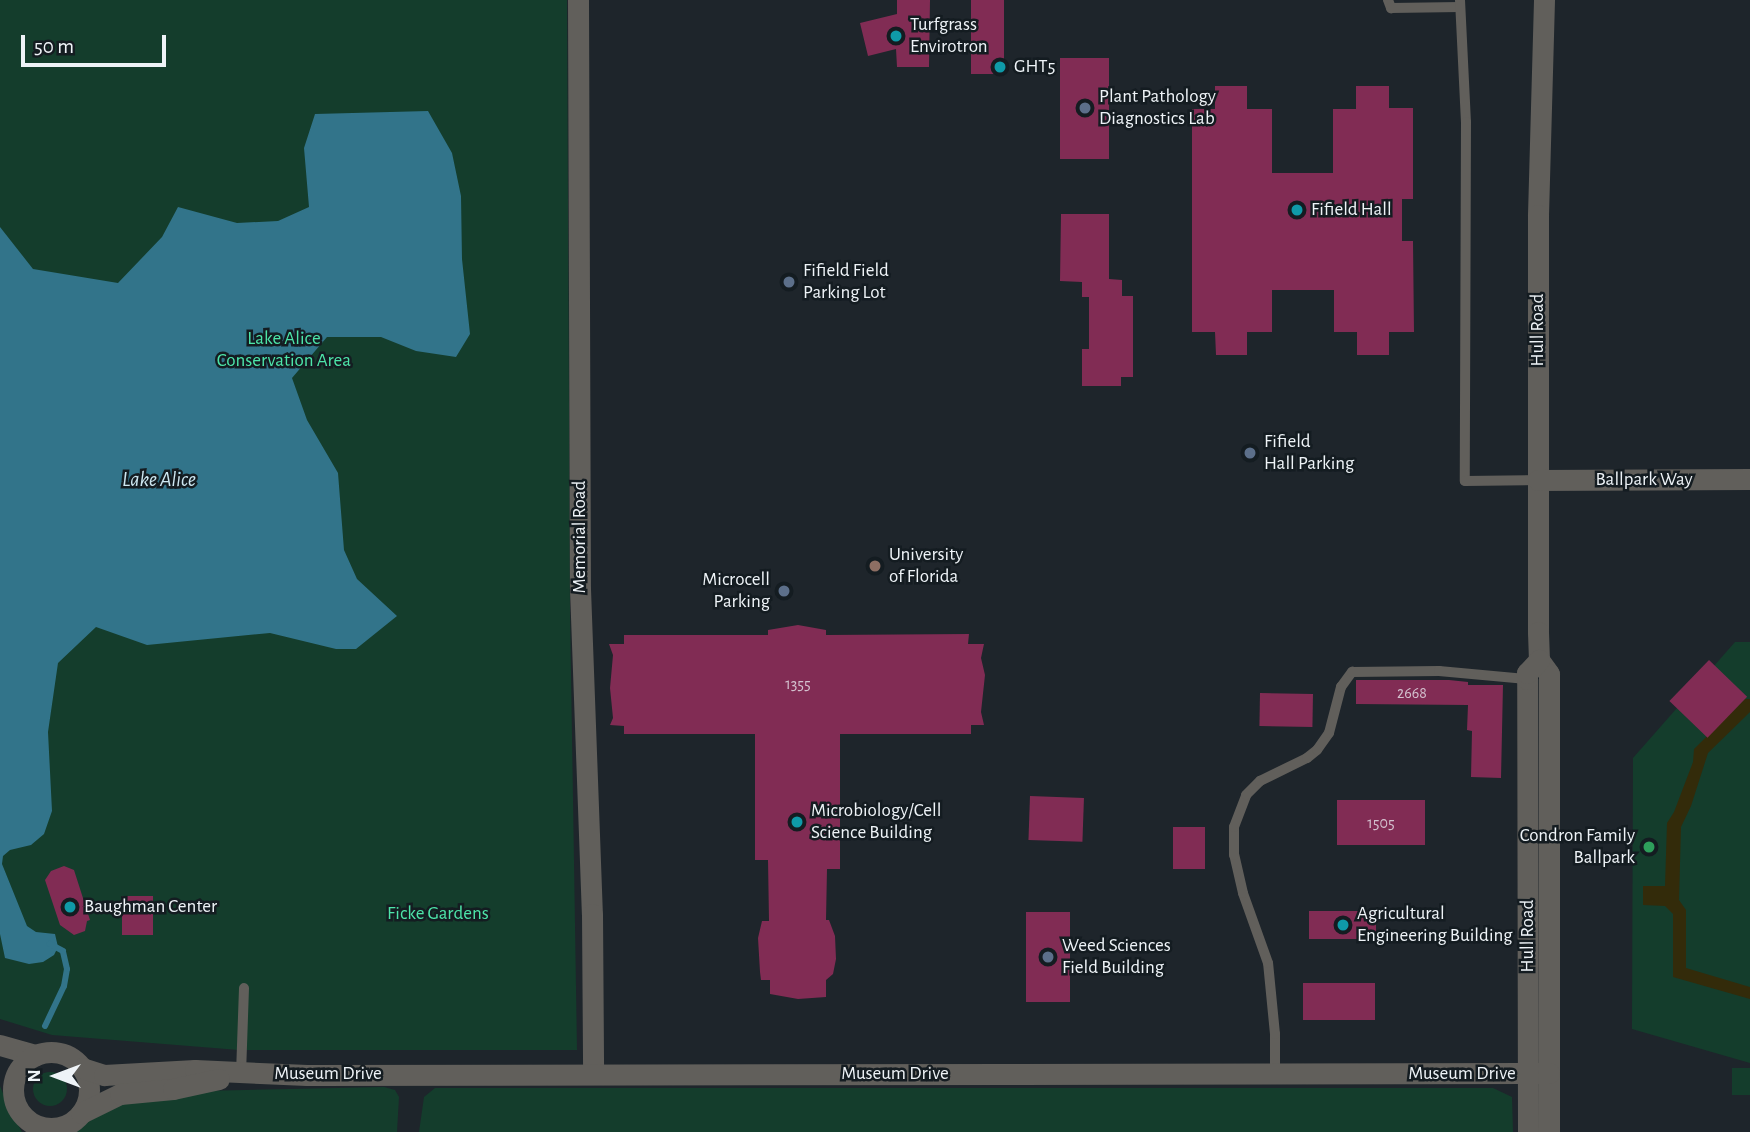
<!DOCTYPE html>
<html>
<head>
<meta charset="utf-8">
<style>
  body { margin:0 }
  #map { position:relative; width:1750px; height:1132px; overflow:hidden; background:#1e252b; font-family:"Alegreya Sans",sans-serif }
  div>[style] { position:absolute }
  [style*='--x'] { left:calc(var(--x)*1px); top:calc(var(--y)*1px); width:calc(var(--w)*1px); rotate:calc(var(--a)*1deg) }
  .green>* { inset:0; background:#143d2c; transform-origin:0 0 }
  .round { border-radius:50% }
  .sand>* { inset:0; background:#332b0a }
  .water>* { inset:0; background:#32748a }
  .stream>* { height:6px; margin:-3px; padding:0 3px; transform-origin:3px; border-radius:3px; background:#32748a }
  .building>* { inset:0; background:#812c54; transform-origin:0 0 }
  .lane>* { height:10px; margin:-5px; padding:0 5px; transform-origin:5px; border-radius:5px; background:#615f5b }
  .street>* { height:21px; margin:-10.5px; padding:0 10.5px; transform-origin:10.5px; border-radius:10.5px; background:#615f5b }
  .street>.ring { margin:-10.5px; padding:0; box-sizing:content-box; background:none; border:21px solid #615f5b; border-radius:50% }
  .dots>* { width:19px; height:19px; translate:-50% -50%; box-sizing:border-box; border:4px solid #141c21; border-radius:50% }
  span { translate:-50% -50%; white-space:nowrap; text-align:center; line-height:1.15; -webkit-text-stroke:5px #141c21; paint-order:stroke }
  .number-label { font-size:16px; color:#d3c1ce }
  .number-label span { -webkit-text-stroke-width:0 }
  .poi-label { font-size:19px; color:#eef3f7 }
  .left { translate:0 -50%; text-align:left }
  .right { translate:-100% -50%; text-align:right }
  .street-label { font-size:19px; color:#eef3f7 }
  .park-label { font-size:19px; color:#4de5a9 }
  .water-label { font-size:21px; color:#cde7f1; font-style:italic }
  .north { position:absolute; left:21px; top:1041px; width:70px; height:70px; -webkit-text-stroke:5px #141c21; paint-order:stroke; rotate:270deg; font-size:19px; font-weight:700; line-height:28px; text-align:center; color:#eef3f7 }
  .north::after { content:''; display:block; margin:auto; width:24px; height:32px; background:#eef3f7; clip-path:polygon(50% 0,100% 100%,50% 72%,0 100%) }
  .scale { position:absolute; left:21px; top:35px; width:145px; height:32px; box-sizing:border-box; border:4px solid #eef3f7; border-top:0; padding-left:9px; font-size:21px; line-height:24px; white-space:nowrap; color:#eef3f7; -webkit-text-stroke:5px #141c21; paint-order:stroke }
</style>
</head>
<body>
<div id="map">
  <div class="green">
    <div style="clip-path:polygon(0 0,567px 0,570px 610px,577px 1050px,239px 1050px,52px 1035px,0 1019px)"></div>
    <div style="clip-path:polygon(1735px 642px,1750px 642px,1750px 1063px,1632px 1029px,1633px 758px)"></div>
    <div style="left:1732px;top:1068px;width:18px;height:27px"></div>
    <div class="round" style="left:33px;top:1072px;width:34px;height:34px"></div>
    <div style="clip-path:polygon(0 1086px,9px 1108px,22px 1132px,0 1132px)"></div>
    <div style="clip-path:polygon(384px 1087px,395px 1090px,399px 1097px,397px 1132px,74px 1132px,84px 1120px,106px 1106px,201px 1091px)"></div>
    <div style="clip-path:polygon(435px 1088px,1493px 1088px,1512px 1097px,1513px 1132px,419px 1132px,424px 1097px)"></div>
  </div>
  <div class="sand">
    <div style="clip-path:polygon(1745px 699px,1750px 699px,1750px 712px,1708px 753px,1691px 806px,1681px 827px,1679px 900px,1686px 910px,1686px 968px,1750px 987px,1750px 999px,1673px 977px,1673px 914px,1665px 906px,1643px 905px,1643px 886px,1665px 886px,1667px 823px,1674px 812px,1693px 762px,1694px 749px)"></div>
  </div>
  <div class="water">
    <div style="clip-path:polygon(428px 111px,452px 153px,461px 196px,462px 259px,470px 334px,456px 357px,416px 351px,381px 337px,327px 337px,292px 378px,307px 420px,338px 473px,344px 550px,357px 579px,397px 616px,356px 649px,336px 649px,270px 633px,147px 645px,96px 627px,58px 663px,48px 732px,52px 811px,44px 834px,31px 845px,10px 850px,3px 856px,2px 864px,27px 926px,36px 932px,55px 934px,58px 947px,54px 955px,43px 962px,29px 964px,5px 958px,0 934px,0 227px,33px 269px,118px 283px,162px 237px,178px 207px,237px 223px,278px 221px,309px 207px,304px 148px,315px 114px)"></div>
  </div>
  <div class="stream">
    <div style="--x:45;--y:1026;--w:44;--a:-64.6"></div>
    <div style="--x:64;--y:986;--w:17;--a:-80"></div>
    <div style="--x:67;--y:969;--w:18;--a:-103"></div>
    <div style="--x:63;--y:951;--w:15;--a:-152"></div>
  </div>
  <div class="building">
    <div style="clip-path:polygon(897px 0,930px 0,929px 67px,897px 67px,896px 49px,868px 56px,860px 23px,897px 14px)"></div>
    <div style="left:971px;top:0;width:33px;height:74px"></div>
    <div style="left:1060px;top:58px;width:49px;height:101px"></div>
    <div style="clip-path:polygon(1215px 86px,1247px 86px,1247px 109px,1272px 109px,1272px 173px,1333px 173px,1333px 109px,1356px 109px,1356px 86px,1389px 86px,1389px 108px,1413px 108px,1413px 199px,1402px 199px,1402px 241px,1413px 241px,1414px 332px,1389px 332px,1389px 355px,1357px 355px,1357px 332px,1334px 332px,1334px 290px,1272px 290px,1272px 332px,1247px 332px,1247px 355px,1216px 355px,1215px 332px,1192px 332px,1192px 109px,1215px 109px)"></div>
    <div style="clip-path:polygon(1061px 214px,1109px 214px,1109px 279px,1122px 280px,1122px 296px,1133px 296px,1133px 377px,1121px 377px,1121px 386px,1082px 386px,1082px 349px,1089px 349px,1089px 297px,1082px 297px,1082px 282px,1060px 281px)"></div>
    <div style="clip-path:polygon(798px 625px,826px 630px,826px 635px,969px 634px,968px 644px,984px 644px,981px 658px,985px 675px,981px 712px,984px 725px,971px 725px,971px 734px,840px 734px,840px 869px,827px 869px,826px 920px,829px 920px,835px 936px,836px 959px,833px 974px,826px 980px,826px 997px,798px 999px,770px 994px,770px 980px,761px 980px,760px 972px,758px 938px,762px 921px,769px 921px,768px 860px,755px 860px,755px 734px,624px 734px,624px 726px,610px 725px,613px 718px,610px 688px,613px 655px,609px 644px,624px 644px,624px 635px,768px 635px,768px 630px)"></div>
    <div style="left:1709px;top:660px;width:53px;height:57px;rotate:44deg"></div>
    <div style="clip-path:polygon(1356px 680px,1449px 680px,1468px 682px,1468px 685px,1503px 685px,1501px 778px,1471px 777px,1472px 731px,1467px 730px,1468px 705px,1356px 704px)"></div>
    <div style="left:1260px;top:693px;width:53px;height:33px;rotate:1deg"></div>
    <div style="left:1030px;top:796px;width:54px;height:44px;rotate:2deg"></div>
    <div style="left:1337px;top:800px;width:88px;height:45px"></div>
    <div style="left:1205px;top:827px;width:42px;height:32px;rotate:90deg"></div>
    <div style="clip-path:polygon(64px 866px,74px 870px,90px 920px,87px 921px,85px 931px,74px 935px,60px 925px,45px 880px,51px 871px)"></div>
    <div style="left:122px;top:896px;width:31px;height:39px"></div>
    <div style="left:1309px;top:911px;width:67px;height:28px"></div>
    <div style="left:1026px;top:912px;width:44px;height:90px"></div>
    <div style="left:1303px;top:983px;width:72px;height:37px"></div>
  </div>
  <div class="lane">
    <div style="--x:1388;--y:0;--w:9;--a:69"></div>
    <div style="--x:1391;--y:8;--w:69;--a:-0.8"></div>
    <div style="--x:1460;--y:0;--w:122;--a:87.2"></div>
    <div style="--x:1466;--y:122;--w:359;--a:90.2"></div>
    <div style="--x:1465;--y:481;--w:73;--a:-0.8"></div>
    <div style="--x:241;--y:1074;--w:86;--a:-88"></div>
    <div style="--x:1275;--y:1075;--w:41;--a:-90"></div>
    <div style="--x:1275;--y:1034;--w:71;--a:-95.6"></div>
    <div style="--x:1268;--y:963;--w:74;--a:-109.7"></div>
    <div style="--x:1243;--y:893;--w:39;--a:-103"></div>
    <div style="--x:1234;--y:855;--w:28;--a:-90"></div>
    <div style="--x:1234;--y:827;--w:34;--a:-69"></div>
    <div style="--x:1246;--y:795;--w:20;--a:-45"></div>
    <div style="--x:1260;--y:781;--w:52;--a:-26.1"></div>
    <div style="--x:1307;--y:758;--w:13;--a:-39"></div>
    <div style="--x:1317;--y:750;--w:21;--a:-55"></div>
    <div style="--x:1329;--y:733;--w:48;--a:-75.4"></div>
    <div style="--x:1341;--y:687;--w:19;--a:-54"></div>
    <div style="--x:1352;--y:672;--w:87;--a:-0.7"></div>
    <div style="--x:1439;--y:671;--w:88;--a:5.2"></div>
  </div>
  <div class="street">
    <div style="--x:578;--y:0;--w:589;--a:89.81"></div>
    <div style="--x:580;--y:589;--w:325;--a:87.9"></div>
    <div style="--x:592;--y:914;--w:160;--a:89.6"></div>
    <div style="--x:1544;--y:0;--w:215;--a:91.6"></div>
    <div style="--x:1538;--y:215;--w:417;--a:90"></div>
    <div style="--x:1538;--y:632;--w:28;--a:88"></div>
    <div style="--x:1539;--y:660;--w:17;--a:54"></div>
    <div style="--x:1549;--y:674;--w:458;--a:90"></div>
    <div style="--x:1538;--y:480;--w:212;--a:-0.3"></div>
    <div style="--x:0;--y:1045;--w:37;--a:16"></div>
    <div class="ring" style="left:13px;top:1052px;width:55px;height:55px"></div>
    <div style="--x:82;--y:1068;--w:23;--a:18"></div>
    <div style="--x:104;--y:1075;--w:91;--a:-3.1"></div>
    <div style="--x:195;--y:1070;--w:112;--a:2.6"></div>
    <div style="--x:307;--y:1075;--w:1242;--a:-0.09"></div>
    <div style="--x:81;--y:1113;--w:43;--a:-26"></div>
    <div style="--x:120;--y:1094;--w:53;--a:-5.4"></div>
    <div style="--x:173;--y:1089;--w:47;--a:-12.3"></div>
    <div style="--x:1528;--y:1132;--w:453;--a:-90.1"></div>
    <div style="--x:1527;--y:679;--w:6;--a:-90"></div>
    <div style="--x:1527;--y:673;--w:18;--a:-47"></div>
  </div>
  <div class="dots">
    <div style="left:896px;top:36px;background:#0f9aa8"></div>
    <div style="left:1000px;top:67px;background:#0f9aa8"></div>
    <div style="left:1085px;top:108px;background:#5c6f8a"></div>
    <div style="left:1297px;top:210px;background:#0f9aa8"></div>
    <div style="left:789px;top:282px;background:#5c6f8a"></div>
    <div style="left:1250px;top:453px;background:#5c6f8a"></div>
    <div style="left:875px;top:566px;background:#8d6e63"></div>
    <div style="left:784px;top:591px;background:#5c6f8a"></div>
    <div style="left:797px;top:822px;background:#0f9aa8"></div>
    <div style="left:1649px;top:847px;background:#2e9e5b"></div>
    <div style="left:70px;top:907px;background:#0f9aa8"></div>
    <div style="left:1343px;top:925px;background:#0f9aa8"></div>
    <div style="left:1048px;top:957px;background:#5c6f8a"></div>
  </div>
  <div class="number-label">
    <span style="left:798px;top:684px">1355</span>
    <span style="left:1412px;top:693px">2668</span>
    <span style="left:1381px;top:823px">1505</span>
  </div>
  <div class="poi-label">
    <span class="left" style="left:910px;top:36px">Turfgrass<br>Envirotron</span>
    <span class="left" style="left:1014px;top:67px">GHT5</span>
    <span class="left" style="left:1099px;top:108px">Plant Pathology<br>Diagnostics Lab</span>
    <span class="left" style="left:1311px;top:210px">Fifield Hall</span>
    <span class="left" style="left:803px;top:282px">Fifield Field<br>Parking Lot</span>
    <span class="left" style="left:1264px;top:453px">Fifield<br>Hall Parking</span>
    <span class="left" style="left:889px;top:566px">University<br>of Florida</span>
    <span class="right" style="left:770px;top:591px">Microcell<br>Parking</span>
    <span class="left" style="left:811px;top:822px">Microbiology/Cell<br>Science Building</span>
    <span class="right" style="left:1635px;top:847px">Condron Family<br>Ballpark</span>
    <span class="left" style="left:84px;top:907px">Baughman Center</span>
    <span class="left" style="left:1357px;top:925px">Agricultural<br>Engineering Building</span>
    <span class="left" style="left:1062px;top:957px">Weed Sciences<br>Field Building</span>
  </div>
  <div class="street-label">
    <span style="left:1538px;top:330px;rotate:-90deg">Hull Road</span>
    <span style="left:1644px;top:480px">Ballpark Way</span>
    <span style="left:580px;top:537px;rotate:-90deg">Memorial Road</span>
    <span style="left:1528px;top:936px;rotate:-90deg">Hull Road</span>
    <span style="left:328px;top:1074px">Museum Drive</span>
    <span style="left:895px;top:1074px">Museum Drive</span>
    <span style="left:1462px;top:1074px">Museum Drive</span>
  </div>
  <div class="park-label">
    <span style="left:284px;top:350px">Lake Alice<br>Conservation Area</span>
    <span style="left:438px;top:914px">Ficke Gardens</span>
  </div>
  <div class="water-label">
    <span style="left:159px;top:480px">Lake Alice</span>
  </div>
  <div class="north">N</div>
  <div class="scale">50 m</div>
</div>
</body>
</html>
